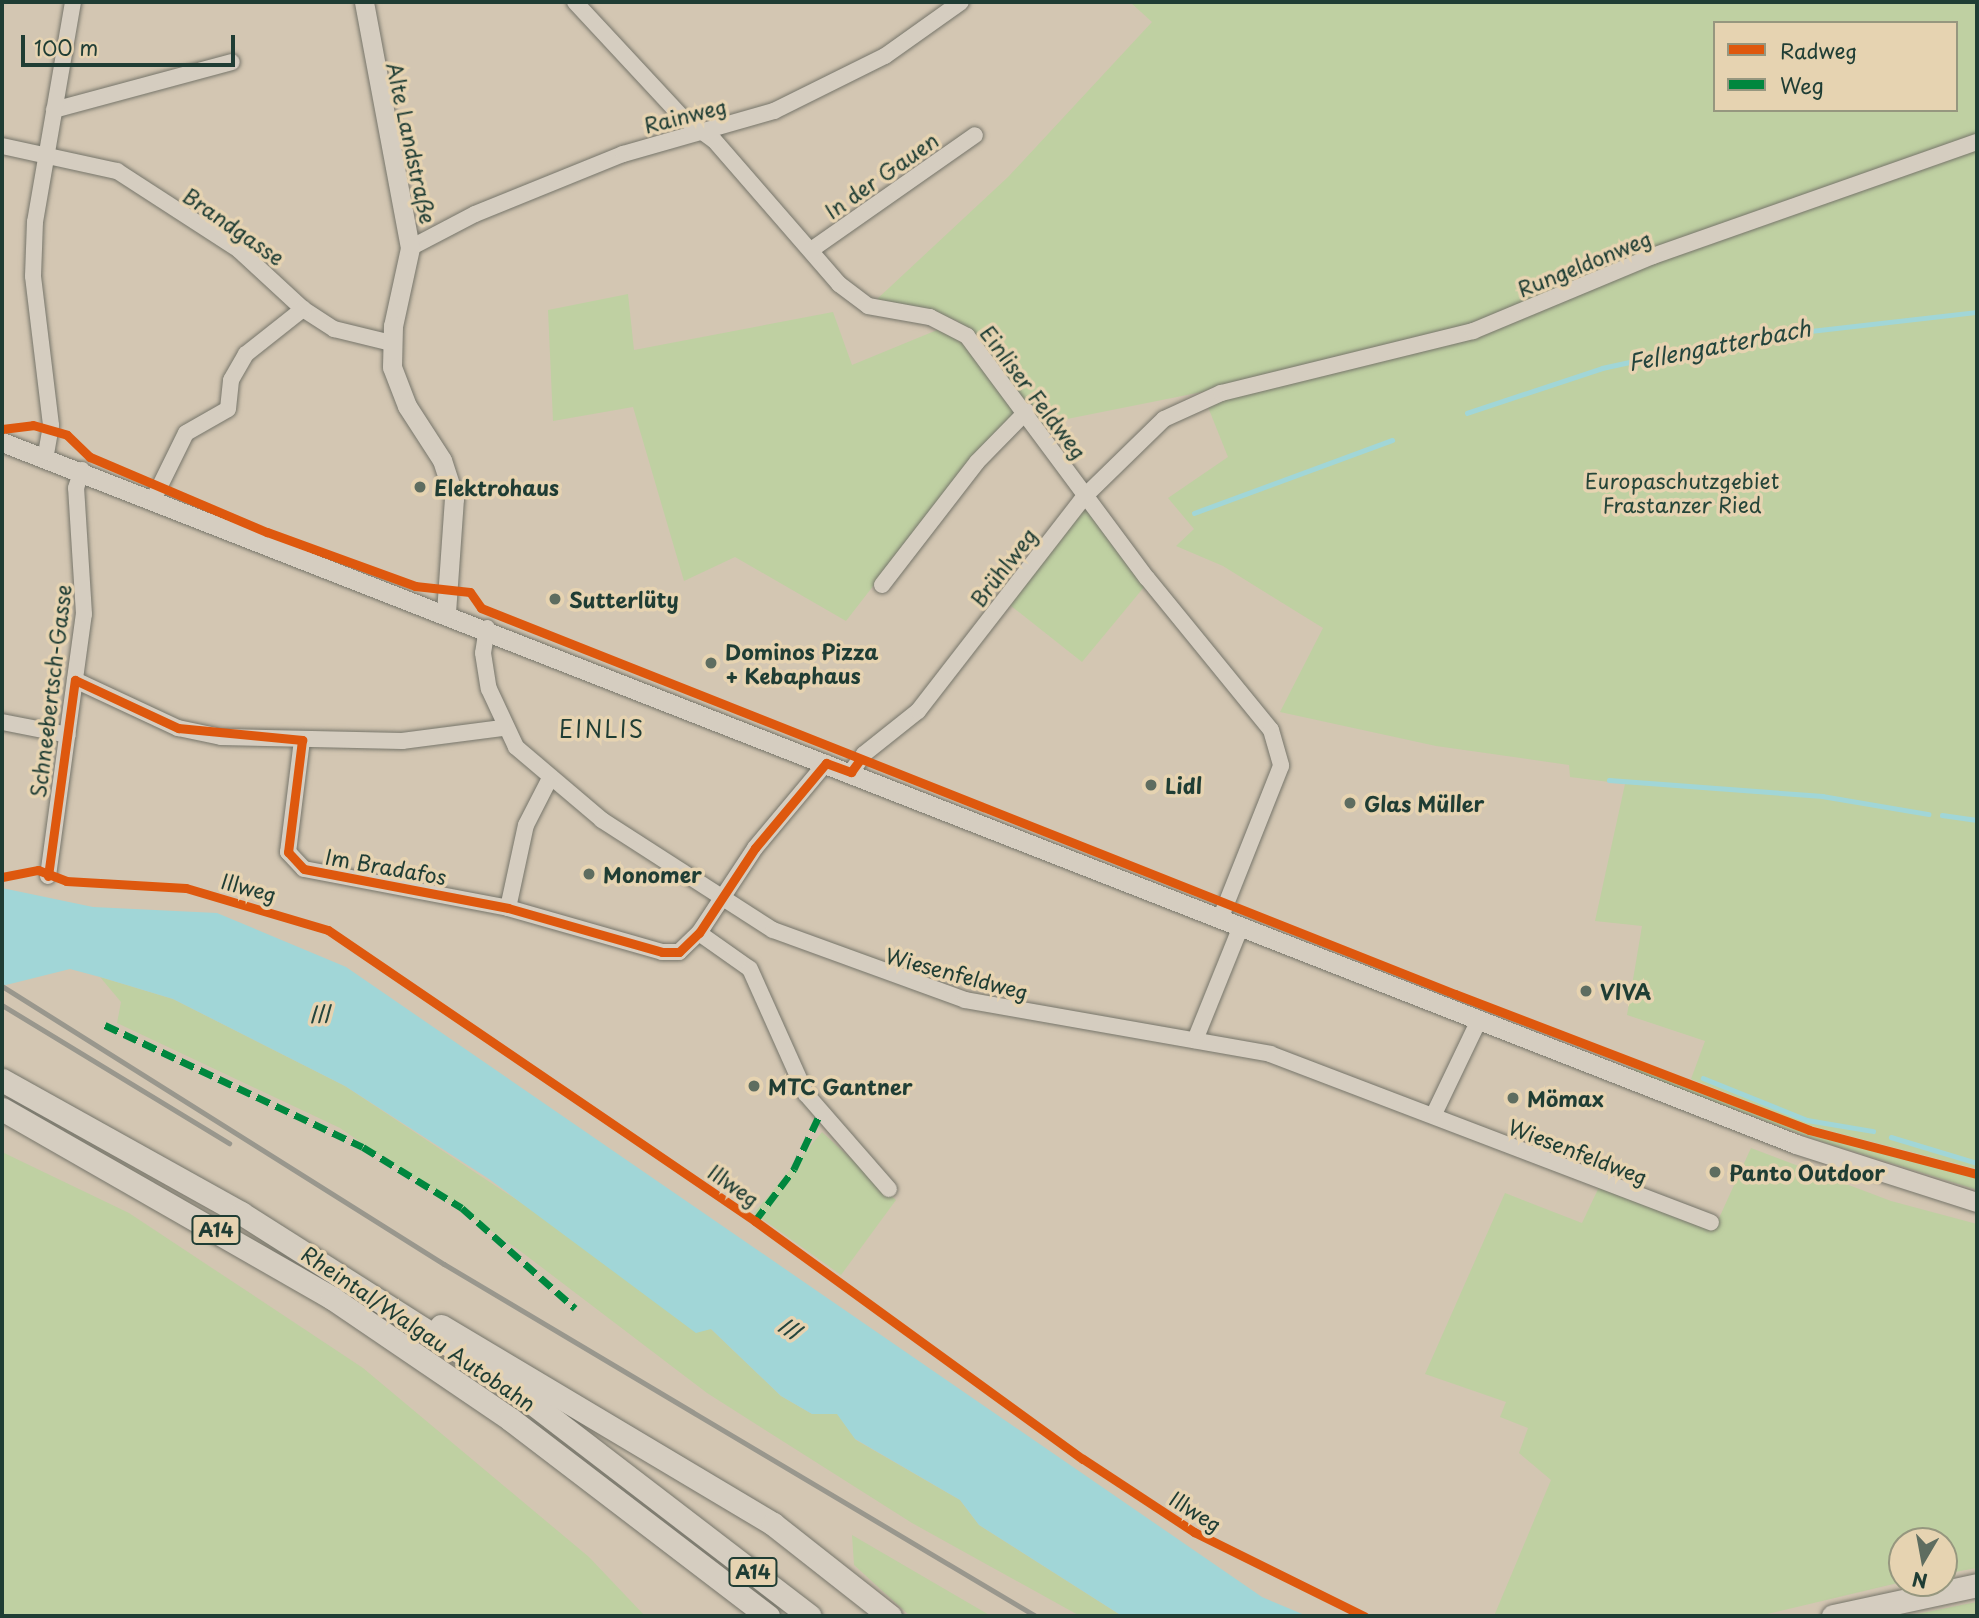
<!DOCTYPE html>
<html>
<head>
<meta charset="utf-8">
<style>
  body { margin:0 }
  #map { position:relative; width:1979px; height:1618px; overflow:hidden; background:#d3c6b2; font-family:"Playpen Sans",sans-serif }
  div>[style] { position:absolute }
  [style*='--x'] { left:calc(var(--x)*1px); top:calc(var(--y)*1px); width:calc(var(--w)*1px); rotate:calc(var(--a)*1deg) }
  .green>* { inset:0; background:#bfd0a2 }
  .water>* { inset:0; background:#a1d6d7 }
  .stream>* { height:4.5px; margin:-2.25px; padding:0 2.25px; transform-origin:2.25px; border-radius:2.25px; background:#a1d6d7 }
  .roads { filter:drop-shadow(0 0 2px #76756a) drop-shadow(0 0 2px #76756a) }
  .minor>* { height:16px; margin:-8px; padding:0 8px; transform-origin:8px; border-radius:8px; background:#d5cdc0 }
  .major>* { height:19px; margin:-9.5px; padding:0 9.5px; transform-origin:9.5px; border-radius:9.5px; background:#d5cdc0 }
  .highway>* { height:23px; margin:-11.5px; padding:0 11.5px; transform-origin:11.5px; border-radius:11.5px; background:#d5cdc0 }
  .rail>* { height:4.5px; margin:-2.25px; padding:0 2.25px; transform-origin:2.25px; border-radius:2.25px; background:#99978d }
  .quiet>* { height:7px; margin-top:-3.5px; transform-origin:0; background:repeating-linear-gradient(90deg,#00873e 0 14px,transparent 0 21px) }
  .cycleway>* { height:9px; margin:-4.5px; padding:0 4.5px; transform-origin:4.5px; border-radius:4.5px; background:#de580e }
  .dots>* { width:19px; height:19px; translate:-50% -50%; box-sizing:border-box; border:4px solid #e6d3b1; border-radius:50% }
  span { translate:-50% -50%; white-space:nowrap; text-align:center; line-height:1.15; -webkit-text-stroke:7px #e6d3b1; paint-order:stroke }
  .shield-label span { padding:2px 5px; background:#e6d3b1; border:2px solid; border-radius:5px; -webkit-text-stroke-width:0 }
  .shield-label { font-size:19px; color:#1f3d34; font-weight:700 }
  .street-label { font-size:21px; color:#1f3d34 }
  .park-label { font-size:21px; color:#264539 }
  .poi-label { font-size:21px; color:#1f3d34; font-weight:700 }
  .left { translate:0 -50%; text-align:left }
  .water-label { font-size:23px; color:#24453d; font-style:italic }
  .neighbourhood-label { font-size:23px; color:#1f3d34; letter-spacing:2px }
  .frame { position:absolute; inset:0; border:4px solid #1f3d34; pointer-events:none }
  .legend { position:absolute; left:1713px; top:21px; width:245px; height:91px; box-sizing:border-box; background:#e6d3b1; border:2px solid #96977f; margin:0; padding:9px 12px; list-style:none; font-size:21px; color:#1f3d34 }
  .legend li { display:flex; align-items:center; gap:14px; height:35px }
  .legend b { width:35px; border:2px solid #96977f }
  .north { position:absolute; left:1888px; top:1527px; width:70px; height:70px; box-sizing:border-box; background:#e6d3b1; border:2px solid #96977f; border-radius:50%; rotate:190deg; font-size:19px; font-weight:700; line-height:28px; text-align:center; color:#1f3d34 }
  .north::after { content:''; display:block; margin:auto; width:24px; height:32px; background:#5e6d60; clip-path:polygon(50% 0,100% 100%,50% 72%,0 100%) }
  .scale { position:absolute; left:21px; top:35px; width:214px; height:32px; box-sizing:border-box; border:4px solid #1f3d34; border-top:0; padding-left:9px; font-size:21px; line-height:24px; white-space:nowrap; color:#1f3d34; -webkit-text-stroke:5px #e6d3b1; paint-order:stroke }
</style>
</head>
<body>
<div id="map">
  <div class="green">
    <div style="clip-path:polygon(evenodd,1130px 2px,1977px 2px,1977px 1169px,1807px 1125px,1691px 1079px,1705px 1041px,1627px 1015px,1642px 926px,1595px 921px,1625px 784px,1570px 777px,1569px 765px,1436px 746px,1280px 712px,1323px 628px,1223px 566px,1176px 546px,1194px 529px,1168px 498px,1228px 457px,1202px 392px,1042px 424px,1027px 404px,974px 456px,846px 621px,735px 557px,684px 581px,633px 407px,553px 421px,548px 310px,628px 294px,634px 350px,833px 312px,852px 365px,959px 321px,875px 301px,1008px 177px,1152px 22px,1130px 2px,1715px 23px,1956px 23px,1956px 110px,1715px 110px,1715px 23px)"></div>
    <div style="clip-path:polygon(1084px 484px,1154px 575px,1082px 662px,1001px 598px)"></div>
    <div style="clip-path:polygon(100px 977px,173px 999px,345px 1086px,710px 1328px,781px 1396px,812px 1414px,837px 1413px,856px 1440px,960px 1500px,979px 1525px,1122px 1616px,1080px 1616px,912px 1523px,707px 1393px,519px 1250px,340px 1128px,117px 1023px,121px 1002px)"></div>
    <div style="clip-path:polygon(1633px 1064px,1814px 1135px,1977px 1178px,1977px 1190px,1814px 1139px,1635px 1072px)"></div>
    <div style="clip-path:polygon(822px 1132px,896px 1200px,841px 1275px,754px 1213px)"></div>
    <div style="clip-path:polygon(1751px 1148px,1891px 1201px,1977px 1224px,1977px 1568px,1944px 1574px,1944px 1541px,1902px 1541px,1902px 1582px,1759px 1616px,1494px 1616px,1551px 1480px,1519px 1453px,1528px 1428px,1500px 1417px,1506px 1402px,1425px 1374px,1505px 1193px,1582px 1223px,1599px 1187px,1714px 1229px)"></div>
    <div style="clip-path:polygon(2px 1152px,129px 1213px,363px 1368px,589px 1557px,645px 1616px,2px 1616px)"></div>
    <div style="clip-path:polygon(852px 1535px,991px 1616px,910px 1616px,854px 1565px)"></div>
    <div style="clip-path:polygon(1977px 1602px,1977px 1616px,1908px 1616px,1961px 1605px)"></div>
  </div>
  <div class="water">
    <div style="clip-path:polygon(2px 888px,93px 907px,217px 913px,346px 967px,1262px 1597px,1307px 1616px,1122px 1616px,979px 1525px,960px 1500px,855px 1439px,837px 1414px,812px 1414px,781px 1396px,711px 1329px,696px 1333px,489px 1179px,345px 1086px,173px 999px,100px 977px,70px 969px,2px 986px)"></div>
  </div>
  <div class="stream">
    <div style="--x:1467;--y:413;--w:142;--a:-18.4"></div>
    <div style="--x:1602;--y:368;--w:132;--a:-12.2"></div>
    <div style="--x:1731;--y:340;--w:248;--a:-6.5"></div>
    <div style="--x:1194;--y:513;--w:211;--a:-20.2"></div>
    <div style="--x:1609;--y:780;--w:214;--a:4.3"></div>
    <div style="--x:1822;--y:796;--w:108;--a:9.6"></div>
    <div style="--x:1942;--y:815;--w:35;--a:8"></div>
    <div style="--x:1703;--y:1078;--w:112;--a:22"></div>
    <div style="--x:1807;--y:1120;--w:67;--a:9.5"></div>
    <div style="--x:1891;--y:1137;--w:90;--a:16.8"></div>
  </div>
  <div class="roads">
    <div class="minor">
      <div style="--x:575;--y:2;--w:157;--a:47.1"></div>
      <div style="--x:682;--y:117;--w:39;--a:36"></div>
      <div style="--x:714;--y:140;--w:191;--a:49"></div>
      <div style="--x:839;--y:284;--w:36;--a:37"></div>
      <div style="--x:868;--y:306;--w:63;--a:10.1"></div>
      <div style="--x:930;--y:317;--w:42;--a:27.2"></div>
      <div style="--x:967;--y:336;--w:302;--a:53.4"></div>
      <div style="--x:1147;--y:578;--w:196;--a:50.8"></div>
      <div style="--x:1271;--y:730;--w:37;--a:74"></div>
      <div style="--x:1281;--y:766;--w:162;--a:111.7"></div>
      <div style="--x:54;--y:110;--w:184;--a:-15.1"></div>
      <div style="--x:2;--y:146;--w:118;--a:12.3"></div>
      <div style="--x:117;--y:171;--w:145;--a:32.9"></div>
      <div style="--x:239;--y:250;--w:87;--a:42.7"></div>
      <div style="--x:303;--y:309;--w:37;--a:33"></div>
      <div style="--x:334;--y:329;--w:59;--a:13.8"></div>
      <div style="--x:410;--y:248;--w:73;--a:-27.6"></div>
      <div style="--x:475;--y:214;--w:160;--a:-22.1"></div>
      <div style="--x:623;--y:154;--w:157;--a:-15.9"></div>
      <div style="--x:774;--y:111;--w:124;--a:-26.4"></div>
      <div style="--x:885;--y:56;--w:93;--a:-35.4"></div>
      <div style="--x:811;--y:250;--w:200;--a:-35"></div>
      <div style="--x:46;--y:454;--w:29;--a:-80"></div>
      <div style="--x:51;--y:425;--w:150;--a:-96.9"></div>
      <div style="--x:33;--y:276;--w:54;--a:-87.9"></div>
      <div style="--x:35;--y:222;--w:223;--a:-80.2"></div>
      <div style="--x:154;--y:498;--w:72;--a:-63.8"></div>
      <div style="--x:186;--y:433;--w:48;--a:-29.7"></div>
      <div style="--x:228;--y:409;--w:29;--a:-84"></div>
      <div style="--x:231;--y:380;--w:30;--a:-60"></div>
      <div style="--x:246;--y:354;--w:73;--a:-38.3"></div>
      <div style="--x:882;--y:585;--w:155;--a:-52.3"></div>
      <div style="--x:977;--y:462;--w:71;--a:-45.6"></div>
      <div style="--x:487;--y:628;--w:25;--a:99"></div>
      <div style="--x:483;--y:653;--w:36;--a:81"></div>
      <div style="--x:489;--y:689;--w:64;--a:65"></div>
      <div style="--x:516;--y:747;--w:113;--a:40.3"></div>
      <div style="--x:602;--y:820;--w:203;--a:32.8"></div>
      <div style="--x:773;--y:930;--w:204;--a:20"></div>
      <div style="--x:965;--y:1000;--w:310;--a:10"></div>
      <div style="--x:1270;--y:1054;--w:472;--a:20.9"></div>
      <div style="--x:75;--y:680;--w:114;--a:25"></div>
      <div style="--x:178;--y:728;--w:44;--a:11.8"></div>
      <div style="--x:221;--y:737;--w:181;--a:1.3"></div>
      <div style="--x:402;--y:741;--w:101;--a:-7.4"></div>
      <div style="--x:2;--y:722;--w:67;--a:11.1"></div>
      <div style="--x:302;--y:740;--w:113;--a:97.1"></div>
      <div style="--x:288;--y:852;--w:23;--a:47"></div>
      <div style="--x:304;--y:869;--w:208;--a:10.8"></div>
      <div style="--x:508;--y:908;--w:160;--a:15.9"></div>
      <div style="--x:662;--y:952;--w:17;--a:0"></div>
      <div style="--x:679;--y:952;--w:28;--a:-44"></div>
      <div style="--x:699;--y:933;--w:102;--a:-56.6"></div>
      <div style="--x:755;--y:848;--w:111;--a:-50.1"></div>
      <div style="--x:851;--y:772;--w:22;--a:-54"></div>
      <div style="--x:864;--y:754;--w:69;--a:-38.5"></div>
      <div style="--x:918;--y:711;--w:272;--a:-52.2"></div>
      <div style="--x:1085;--y:496;--w:110;--a:-44.3"></div>
      <div style="--x:1164;--y:419;--w:63;--a:-24.5"></div>
      <div style="--x:1221;--y:393;--w:260;--a:-13.8"></div>
      <div style="--x:1473;--y:331;--w:195;--a:-22.6"></div>
      <div style="--x:1653;--y:256;--w:343;--a:-19.4"></div>
      <div style="--x:48;--y:876;--w:264;--a:-82.2"></div>
      <div style="--x:84;--y:614;--w:126;--a:-93.6"></div>
      <div style="--x:76;--y:488;--w:19;--a:-72"></div>
      <div style="--x:508;--y:908;--w:85;--a:-77.8"></div>
      <div style="--x:526;--y:825;--w:51;--a:-62.9"></div>
      <div style="--x:699;--y:933;--w:62;--a:35.2"></div>
      <div style="--x:750;--y:969;--w:137;--a:65.9"></div>
      <div style="--x:806;--y:1094;--w:126;--a:48.9"></div>
      <div style="--x:1195;--y:1040;--w:123;--a:-68"></div>
      <div style="--x:1434;--y:1114;--w:104;--a:-64.4"></div>
    </div>
    <div class="major">
      <div style="--x:364;--y:2;--w:250;--a:79.4"></div>
      <div style="--x:410;--y:248;--w:80;--a:102.3"></div>
      <div style="--x:393;--y:326;--w:41;--a:91.4"></div>
      <div style="--x:392;--y:367;--w:42;--a:69"></div>
      <div style="--x:407;--y:406;--w:64;--a:57.1"></div>
      <div style="--x:442;--y:460;--w:40;--a:72"></div>
      <div style="--x:454;--y:498;--w:114;--a:94"></div>
      <div style="--x:2;--y:442;--w:1926;--a:21.37"></div>
      <div style="--x:1796;--y:1144;--w:190;--a:17.8"></div>
    </div>
    <div class="highway">
      <div style="--x:2;--y:1080;--w:274;--a:29.1"></div>
      <div style="--x:241;--y:1213;--w:299;--a:32.4"></div>
      <div style="--x:493;--y:1373;--w:399;--a:37.5"></div>
      <div style="--x:2;--y:1109;--w:380;--a:29.8"></div>
      <div style="--x:332;--y:1298;--w:215;--a:34.2"></div>
      <div style="--x:510;--y:1419;--w:325;--a:37.4"></div>
      <div style="--x:441;--y:1326;--w:387;--a:30.8"></div>
      <div style="--x:773;--y:1524;--w:149;--a:38.2"></div>
      <div style="--x:1833;--y:1616;--w:147;--a:-12.1"></div>
    </div>
  </div>
  <div class="rail">
    <div style="--x:2;--y:986;--w:522;--a:32.17"></div>
    <div style="--x:444;--y:1264;--w:689;--a:30.74"></div>
    <div style="--x:2;--y:1005;--w:266;--a:31.3"></div>
  </div>
  <div class="quiet">
    <div style="--x:105;--y:1025;--w:285;--a:25.3"></div>
    <div style="--x:363;--y:1147;--w:116;--a:31.6"></div>
    <div style="--x:462;--y:1208;--w:151;--a:41.5"></div>
    <div style="--x:755;--y:1221;--w:65;--a:-53.1"></div>
    <div style="--x:794;--y:1169;--w:61;--a:-64.7"></div>
  </div>
  <div class="cycleway">
    <div style="--x:2;--y:429;--w:31;--a:-7"></div>
    <div style="--x:33;--y:425;--w:35;--a:16"></div>
    <div style="--x:67;--y:435;--w:32;--a:44"></div>
    <div style="--x:90;--y:457;--w:192;--a:23"></div>
    <div style="--x:267;--y:532;--w:158;--a:20"></div>
    <div style="--x:415;--y:586;--w:55;--a:6.2"></div>
    <div style="--x:470;--y:592;--w:19;--a:55"></div>
    <div style="--x:481;--y:608;--w:1048;--a:21.62"></div>
    <div style="--x:1455;--y:994;--w:379;--a:21"></div>
    <div style="--x:1809;--y:1130;--w:174;--a:14.7"></div>
    <div style="--x:48;--y:876;--w:198;--a:-82.2"></div>
    <div style="--x:75;--y:680;--w:114;--a:25"></div>
    <div style="--x:178;--y:728;--w:125;--a:5.5"></div>
    <div style="--x:302;--y:740;--w:113;--a:97.1"></div>
    <div style="--x:288;--y:852;--w:23;--a:47"></div>
    <div style="--x:304;--y:869;--w:208;--a:10.8"></div>
    <div style="--x:508;--y:908;--w:160;--a:15.9"></div>
    <div style="--x:662;--y:952;--w:17;--a:0"></div>
    <div style="--x:679;--y:952;--w:28;--a:-44"></div>
    <div style="--x:699;--y:933;--w:102;--a:-56.6"></div>
    <div style="--x:755;--y:848;--w:111;--a:-50.1"></div>
    <div style="--x:826;--y:763;--w:27;--a:20"></div>
    <div style="--x:851;--y:772;--w:14;--a:-54"></div>
    <div style="--x:2;--y:877;--w:37;--a:-11"></div>
    <div style="--x:38;--y:870;--w:30;--a:21"></div>
    <div style="--x:66;--y:881;--w:120;--a:3.3"></div>
    <div style="--x:186;--y:888;--w:148;--a:16.5"></div>
    <div style="--x:328;--y:930;--w:517;--a:34.27"></div>
    <div style="--x:755;--y:1221;--w:405;--a:36"></div>
    <div style="--x:1083;--y:1459;--w:133;--a:33.3"></div>
    <div style="--x:1194;--y:1532;--w:190;--a:26.3"></div>
  </div>
  <div class="dots">
    <div style="left:420px;top:487px;background:#5e6d60"></div>
    <div style="left:555px;top:599px;background:#5e6d60"></div>
    <div style="left:711px;top:663px;background:#5e6d60"></div>
    <div style="left:1151px;top:785px;background:#5e6d60"></div>
    <div style="left:1350px;top:803px;background:#5e6d60"></div>
    <div style="left:589px;top:874px;background:#5e6d60"></div>
    <div style="left:1586px;top:991px;background:#5e6d60"></div>
    <div style="left:754px;top:1086px;background:#5e6d60"></div>
    <div style="left:1513px;top:1098px;background:#5e6d60"></div>
    <div style="left:1715px;top:1172px;background:#5e6d60"></div>
  </div>
  <div class="shield-label">
    <span style="left:216px;top:1230px">A14</span>
    <span style="left:753px;top:1572px">A14</span>
  </div>
  <div class="street-label">
    <span style="left:685px;top:115px;rotate:-14deg">Rainweg</span>
    <span style="left:412px;top:143px;rotate:78deg">Alte Landstraße</span>
    <span style="left:881px;top:175px;rotate:-35deg">In der Gauen</span>
    <span style="left:234px;top:226px;rotate:35deg">Brandgasse</span>
    <span style="left:1584px;top:263px;rotate:-22deg">Rungeldonweg</span>
    <span style="left:1034px;top:392px;rotate:53deg">Einliser Feldweg</span>
    <span style="left:1003px;top:567px;rotate:-52deg">Brühlweg</span>
    <span style="left:50px;top:691px;rotate:-83deg">Schneebertsch-Gasse</span>
    <span style="left:386px;top:866px;rotate:10deg">Im Bradafos</span>
    <span style="left:249px;top:887px;rotate:15deg">Illweg</span>
    <span style="left:957px;top:973px;rotate:15deg">Wiesenfeldweg</span>
    <span style="left:1578px;top:1151px;rotate:21deg">Wiesenfeldweg</span>
    <span style="left:734px;top:1185px;rotate:35deg">Illweg</span>
    <span style="left:419px;top:1328px;rotate:34deg">Rheintal/Walgau Autobahn</span>
    <span style="left:1196px;top:1511px;rotate:32deg">Illweg</span>
  </div>
  <div class="park-label">
    <span style="left:1682px;top:492px">Europaschutzgebiet<br>Frastanzer Ried</span>
  </div>
  <div class="poi-label">
    <span class="left" style="left:434px;top:487px">Elektrohaus</span>
    <span class="left" style="left:569px;top:599px">Sutterlüty</span>
    <span class="left" style="left:725px;top:663px">Dominos Pizza<br>+ Kebaphaus</span>
    <span class="left" style="left:1165px;top:785px">Lidl</span>
    <span class="left" style="left:1364px;top:803px">Glas Müller</span>
    <span class="left" style="left:603px;top:874px">Monomer</span>
    <span class="left" style="left:1600px;top:991px">VIVA</span>
    <span class="left" style="left:768px;top:1086px">MTC Gantner</span>
    <span class="left" style="left:1527px;top:1098px">Mömax</span>
    <span class="left" style="left:1729px;top:1172px">Panto Outdoor</span>
  </div>
  <div class="water-label">
    <span style="left:1719px;top:345px;rotate:-11deg">Fellengatterbach</span>
    <span style="left:319px;top:1014px">Ill</span>
    <span style="left:789px;top:1328px;rotate:35deg">Ill</span>
  </div>
  <div class="neighbourhood-label">
    <span style="left:602px;top:729px">EINLIS</span>
  </div>
  <div class="frame"></div>
  <ul class="legend">
  <li><b style="height:9px;background:#de580e"></b>Radweg</li>
  <li><b style="height:9px;background:#00873e"></b>Weg</li>
  </ul>
  <div class="north">N</div>
  <div class="scale">100 m</div>
</div>
</body>
</html>
